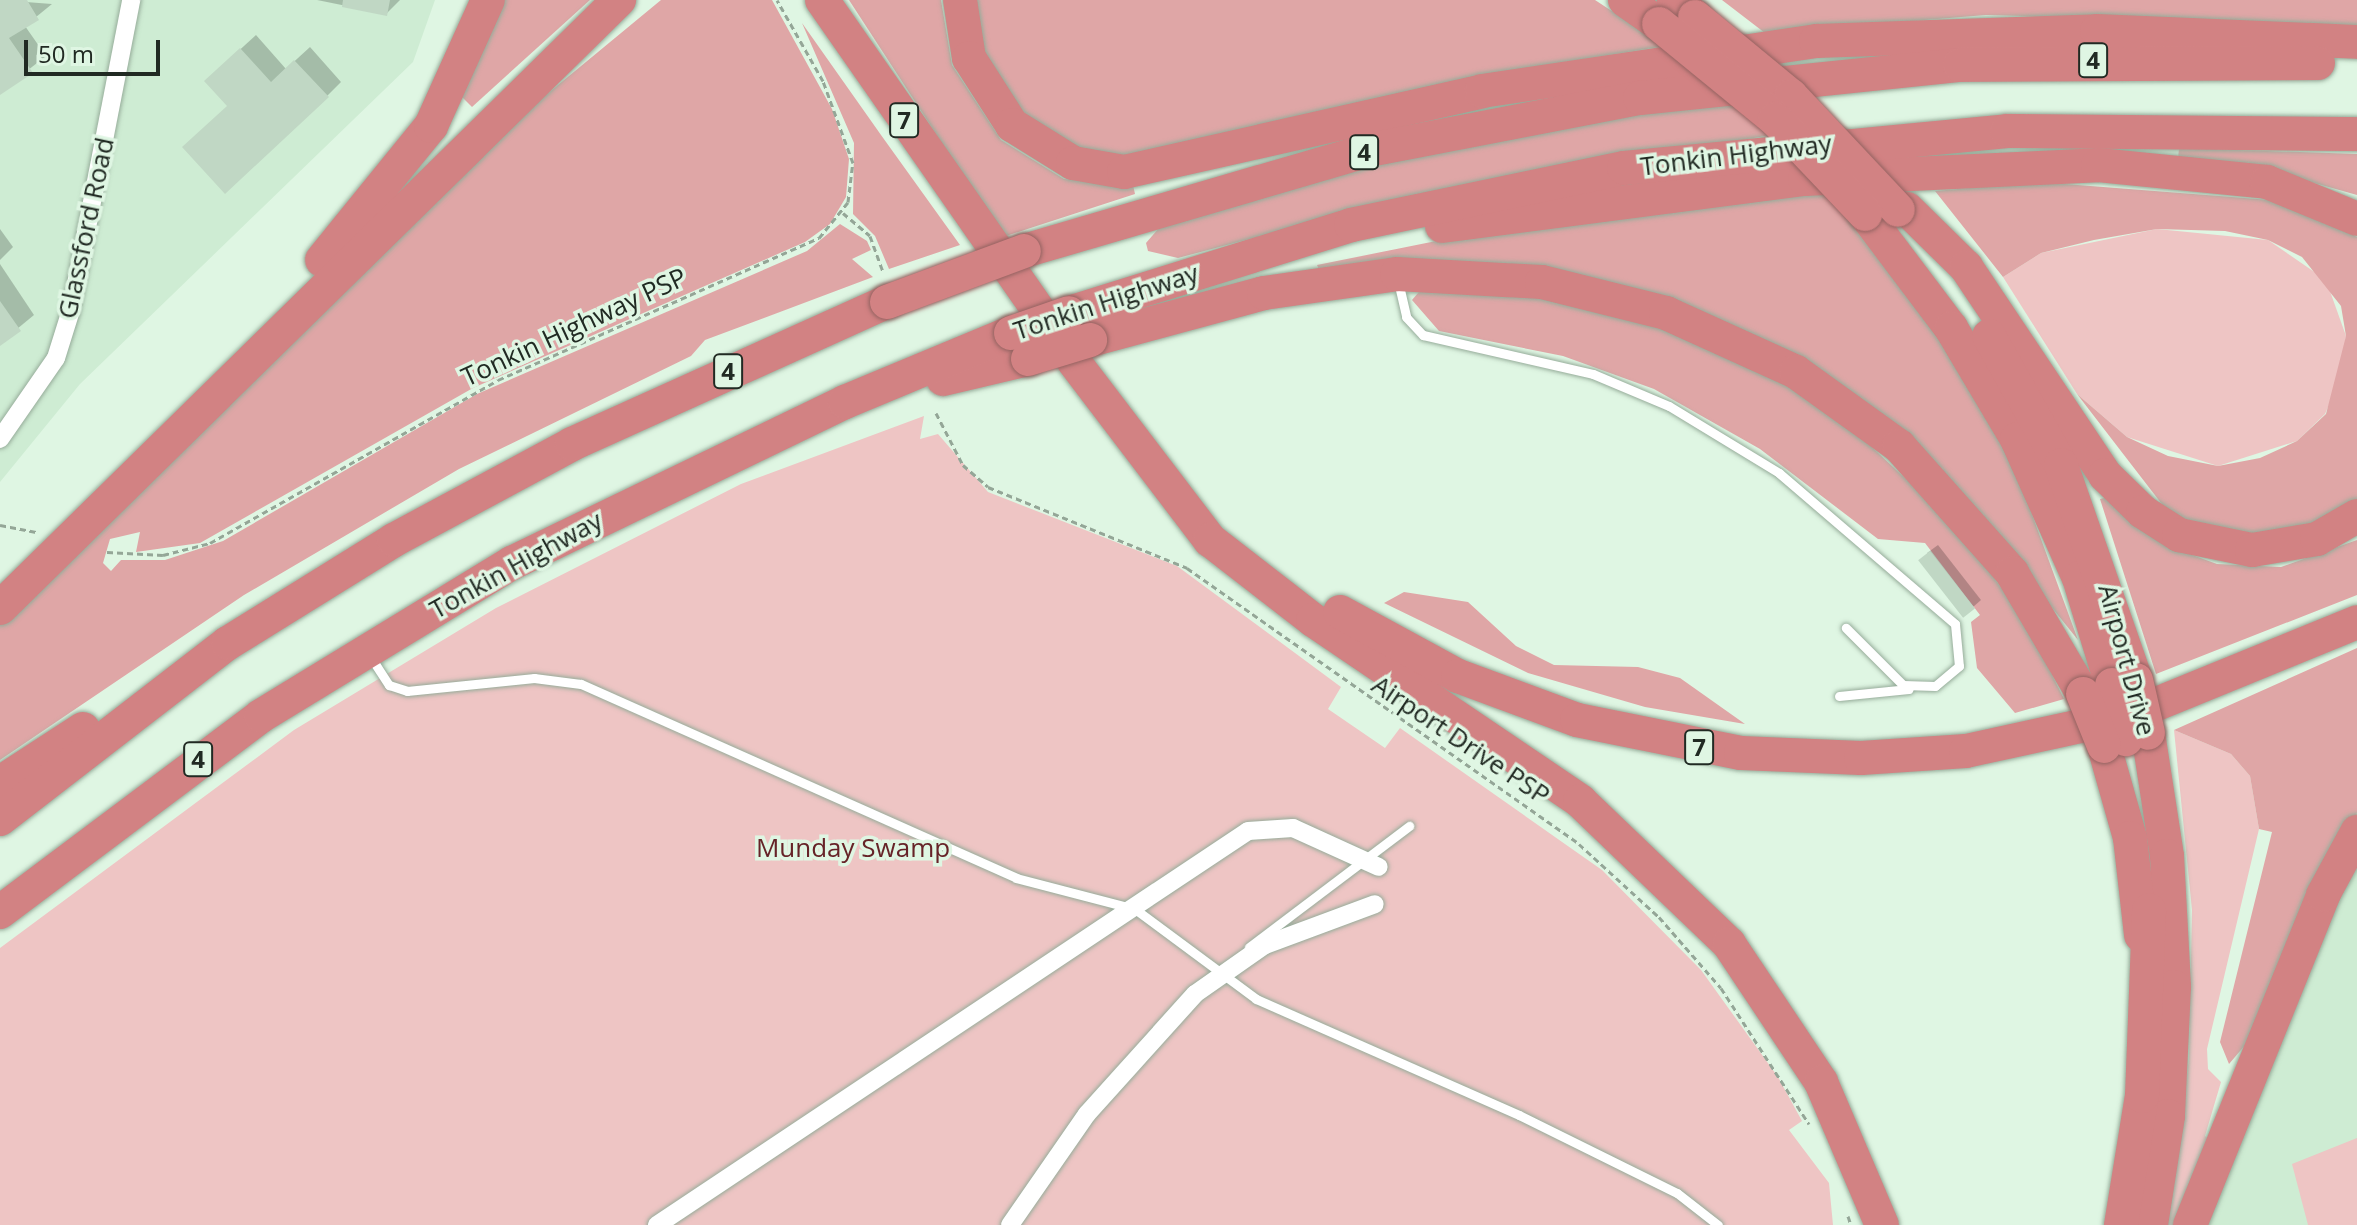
<!DOCTYPE html>
<html>
<head>
<meta charset="utf-8">
<style>
  body { margin:0 }
  #map { position:relative; width:2357px; height:1225px; overflow:hidden; background:#dff6e3; font-family:"Open Sans",sans-serif }
  div>[style] { position:absolute }
  [style*='--x'] { left:calc(var(--x)*1px); top:calc(var(--y)*1px); width:calc(var(--w)*1px); rotate:calc(var(--a)*1deg) }
  .built>* { inset:0; background:#ceecd3 }
  .green>* { inset:0; background:#eec5c4 }
  .forest>* { inset:0; background:#dfa6a6 }
  .shadow>* { inset:0; background:#0003 }
  .building>* { inset:0; background:#c0d7c4; transform-origin:0 0 }
  .path>* { height:3px; margin-top:-1.5px; transform-origin:0; background:repeating-linear-gradient(90deg,#94a697 0 6px,transparent 0 10px) }
  .roads { filter:drop-shadow(0 0 2px #96ac9a) drop-shadow(0 0 2px #96ac9a) }
  .lane>* { height:9px; margin:-4.5px; padding:0 4.5px; transform-origin:4.5px; border-radius:4.5px; background:#fff }
  .street>* { height:18px; margin:-9px; padding:0 9px; transform-origin:9px; border-radius:9px; background:#fff }
  .highway>* { height:34px; margin:-17px; padding:0 17px; transform-origin:17px; border-radius:17px; background:#d28283 }
  .bridges { filter:drop-shadow(0 0 2px #946361) drop-shadow(0 0 2px #946361) }
  .highway-bridge>* { height:34px; margin:-17px; padding:0 17px; transform-origin:17px; border-radius:17px; background:#d28283 }
  span { translate:-50% -50%; white-space:nowrap; text-align:center; line-height:1.15; -webkit-text-stroke:7px #dff6e3; paint-order:stroke }
  .shield-label span { padding:2px 6px; background:#dff6e3; border:2px solid; border-radius:6px; -webkit-text-stroke-width:0 }
  .shield-label { font-size:24px; color:#212a23; font-weight:700 }
  .street-label { font-size:26px; color:#212a23 }
  .park-label { font-size:26px; color:#662328 }
  .scale { position:absolute; left:24px; top:40px; width:136px; height:36px; box-sizing:border-box; border:4px solid #212a23; border-top:0; padding-left:10px; font-size:24px; line-height:28px; white-space:nowrap; color:#212a23; -webkit-text-stroke:6px #dff6e3; paint-order:stroke }
</style>
</head>
<body>
<div id="map">
  <div class="built">
    <div style="clip-path:polygon(0 0,435px 0,413px 62px,80px 384px,0 482px)"></div>
    <div style="clip-path:polygon(2357px 833px,2357px 1225px,2190px 1225px)"></div>
  </div>
  <div class="green">
    <div style="clip-path:polygon(2157px 229px,2268px 240px,2326px 280px,2346px 336px,2340px 379px,2325px 414px,2297px 441px,2218px 466px,2127px 437px,2077px 394px,2003px 277px,2041px 253px)"></div>
    <div style="clip-path:polygon(924px 416px,920px 439px,938px 434px,988px 492px,1177px 566px,1341px 687px,1328px 709px,1385px 748px,1400px 728px,1602px 870px,1701px 970px,1778px 1077px,1802px 1121px,1789px 1130px,1829px 1183px,1833px 1225px,0 1225px,0 948px,294px 730px,496px 608px,741px 484px)"></div>
    <div style="clip-path:polygon(2174px 730px,2231px 754px,2250px 776px,2259px 829px,2207px 1049px,2208px 1069px,2221px 1082px,2205px 1136px,2212px 1141px,2182px 1225px,2167px 1225px,2189px 1059px,2192px 910px)"></div>
    <div style="clip-path:polygon(2357px 1138px,2357px 1225px,2308px 1225px,2292px 1164px)"></div>
  </div>
  <div class="forest">
    <div style="clip-path:polygon(497px 0,590px 0,472px 107px,460px 95px)"></div>
    <div style="clip-path:polygon(661px 0,772px 0,832px 109px,849px 159px,846px 197px,830px 224px,805px 242px,473px 388px,200px 543px,136px 552px,140px 532px,110px 539px,103px 563px,111px 571px,121px 560px,165px 560px,223px 541px,477px 394px,807px 251px,840px 224px,867px 241px,871px 250px,852px 259px,873px 277px,705px 340px,691px 356px,459px 469px,244px 595px,0 760px,0 624px,512px 123px)"></div>
    <div style="clip-path:polygon(849px 0,941px 0,952px 65px,1001px 140px,1064px 179px,1133px 185px,1135px 194px,1003px 237px)"></div>
    <div style="clip-path:polygon(969px 0,1595px 0,1665px 46px,1489px 74px,1126px 159px,1061px 147px,991px 81px)"></div>
    <div style="clip-path:polygon(1722px 0,2357px 0,2357px 25px,1986px 15px,1765px 33px)"></div>
    <div style="clip-path:polygon(802px 23px,881px 135px,960px 245px,889px 269px,875px 236px,853px 214px,854px 143px)"></div>
    <div style="clip-path:polygon(1731px 99px,1771px 135px,1388px 202px,1178px 258px,1148px 251px,1146px 243px,1165px 221px,1279px 189px,1479px 141px)"></div>
    <div style="clip-path:polygon(2179px 148px,2357px 154px,2357px 195px,2279px 173px,2178px 159px)"></div>
    <div style="clip-path:polygon(2039px 182px,2283px 201px,2357px 237px,2357px 503px,2322px 523px,2270px 537px,2171px 516px,2077px 394px,2127px 437px,2168px 456px,2218px 466px,2260px 458px,2297px 441px,2326px 414px,2346px 336px,2341px 306px,2302px 257px,2268px 240px,2225px 231px,2157px 229px,2094px 240px,2041px 253px,2003px 277px,1935px 191px)"></div>
    <div style="clip-path:polygon(1824px 189px,1941px 341px,2016px 471px,2078px 640px,1943px 472px,1666px 299px,1321px 274px,1317px 265px,1466px 235px)"></div>
    <div style="clip-path:polygon(1424px 286px,1543px 296px,1666px 329px,1785px 384px,1859px 435px,1960px 530px,2027px 624px,2064px 699px,2015px 713px,1977px 668px,1971px 622px,1980px 615px,1925px 543px,1878px 539px,1760px 449px,1654px 389px,1563px 356px,1439px 331px,1412px 300px)"></div>
    <div style="clip-path:polygon(2108px 497px,2162px 544px,2217px 564px,2281px 567px,2357px 540px,2357px 595px,2156px 674px,2100px 499px)"></div>
    <div style="clip-path:polygon(1404px 592px,1468px 602px,1516px 646px,1554px 665px,1638px 667px,1680px 678px,1745px 724px,1645px 707px,1528px 673px,1384px 603px)"></div>
    <div style="clip-path:polygon(2357px 648px,2357px 813px,2258px 1030px,2229px 1064px,2220px 1042px,2272px 832px,2259px 829px,2250px 776px,2231px 754px,2174px 730px)"></div>
  </div>
  <div class="shadow">
    <div style="clip-path:polygon(0 0,52px 4px,25px 26px,46px 56px,0 92px)"></div>
    <div style="clip-path:polygon(317px 0,400px 0,386px 14px)"></div>
    <div style="clip-path:polygon(256px 35px,286px 69px,310px 47px,341px 82px,327px 96px,229px 106px,221px 67px)"></div>
    <div style="clip-path:polygon(0 229px,13px 247px,0 260px)"></div>
    <div style="clip-path:polygon(0 264px,34px 315px,0 343px)"></div>
    <div style="clip-path:polygon(1938px 545px,1981px 600px,1964px 615px,1927px 553px)"></div>
  </div>
  <div class="building">
    <div style="clip-path:polygon(0 0,27px 0,39px 20px,9px 38px,33px 73px,0 95px)"></div>
    <div style="clip-path:polygon(343px 0,390px 0,387px 16px,342px 7px)"></div>
    <div style="clip-path:polygon(240px 48px,271px 82px,294px 60px,329px 97px,225px 194px,182px 147px,227px 106px,204px 81px)"></div>
    <div style="clip-path:polygon(0 301px,21px 331px,0 346px)"></div>
    <div style="left:1930px;top:551px;width:73px;height:15px;rotate:52deg"></div>
  </div>
  <div class="path">
    <div style="--x:843;--y:213;--w:35;--a:40"></div>
    <div style="--x:870;--y:236;--w:37;--a:70"></div>
    <div style="--x:936;--y:413;--w:59;--a:62.6"></div>
    <div style="--x:963;--y:465;--w:33;--a:41"></div>
    <div style="--x:988;--y:487;--w:215;--a:22.1"></div>
    <div style="--x:1187;--y:568;--w:479;--a:35.1"></div>
    <div style="--x:1579;--y:844;--w:108;--a:42.4"></div>
    <div style="--x:1659;--y:917;--w:94;--a:48.9"></div>
    <div style="--x:1721;--y:988;--w:162;--a:57.1"></div>
    <div style="--x:0;--y:525;--w:38;--a:11"></div>
    <div style="--x:107;--y:552;--w:56;--a:3.1"></div>
    <div style="--x:163;--y:555;--w:49;--a:-14.3"></div>
    <div style="--x:210;--y:543;--w:331;--a:-29.5"></div>
    <div style="--x:498;--y:380;--w:351;--a:-23.9"></div>
    <div style="--x:819;--y:238;--w:46;--a:-51.1"></div>
    <div style="--x:848;--y:202;--w:39;--a:-83"></div>
    <div style="--x:853;--y:163;--w:87;--a:-110.1"></div>
    <div style="--x:823;--y:81;--w:93;--a:-119.6"></div>
    <div style="--x:1848;--y:1216;--w:9;--a:72"></div>
  </div>
  <div class="roads">
    <div class="lane">
      <div style="--x:1398;--y:281;--w:37;--a:77"></div>
      <div style="--x:1406;--y:317;--w:25;--a:47"></div>
      <div style="--x:1423;--y:335;--w:174;--a:12.9"></div>
      <div style="--x:1593;--y:374;--w:82;--a:22.8"></div>
      <div style="--x:1669;--y:406;--w:129;--a:31.3"></div>
      <div style="--x:1779;--y:473;--w:232;--a:40.6"></div>
      <div style="--x:1955;--y:624;--w:42;--a:84.6"></div>
      <div style="--x:1959;--y:666;--w:31;--a:140"></div>
      <div style="--x:1935;--y:686;--w:32;--a:-178"></div>
      <div style="--x:1903;--y:685;--w:81;--a:-135"></div>
      <div style="--x:370;--y:656;--w:35;--a:57"></div>
      <div style="--x:389;--y:685;--w:19;--a:18"></div>
      <div style="--x:407;--y:691;--w:128;--a:-5.8"></div>
      <div style="--x:534;--y:678;--w:47;--a:7.3"></div>
      <div style="--x:581;--y:684;--w:476;--a:24"></div>
      <div style="--x:1016;--y:878;--w:123;--a:14.6"></div>
      <div style="--x:1135;--y:909;--w:151;--a:36.6"></div>
      <div style="--x:1256;--y:999;--w:287;--a:23.8"></div>
      <div style="--x:1519;--y:1115;--w:176;--a:26.3"></div>
      <div style="--x:1677;--y:1193;--w:52;--a:38"></div>
      <div style="--x:1839;--y:696;--w:70;--a:-5.7"></div>
      <div style="--x:1249;--y:947;--w:201;--a:-37.1"></div>
    </div>
    <div class="street">
      <div style="--x:0;--y:439;--w:98;--a:-55.3"></div>
      <div style="--x:56;--y:358;--w:50;--a:-72.6"></div>
      <div style="--x:71;--y:310;--w:316;--a:-79"></div>
      <div style="--x:657;--y:1225;--w:710;--a:-33.69"></div>
      <div style="--x:1248;--y:831;--w:45;--a:-3.8"></div>
      <div style="--x:1293;--y:828;--w:94;--a:24.4"></div>
      <div style="--x:1010;--y:1225;--w:135;--a:-55.3"></div>
      <div style="--x:1087;--y:1114;--w:161;--a:-48"></div>
      <div style="--x:1195;--y:994;--w:85;--a:-35"></div>
      <div style="--x:1265;--y:945;--w:117;--a:-20.4"></div>
    </div>
    <div class="highway">
      <div style="--x:822;--y:0;--w:442;--a:55.1"></div>
      <div style="--x:1075;--y:363;--w:223;--a:52.7"></div>
      <div style="--x:1210;--y:540;--w:130;--a:37.8"></div>
      <div style="--x:1313;--y:620;--w:323;--a:34.1"></div>
      <div style="--x:1580;--y:801;--w:207;--a:43.8"></div>
      <div style="--x:1729;--y:944;--w:166;--a:56.3"></div>
      <div style="--x:1821;--y:1082;--w:155;--a:66.9"></div>
      <div style="--x:960;--y:0;--w:59;--a:81.2"></div>
      <div style="--x:969;--y:58;--w:80;--a:57.3"></div>
      <div style="--x:1012;--y:125;--w:72;--a:31.9"></div>
      <div style="--x:1073;--y:163;--w:52;--a:10"></div>
      <div style="--x:1124;--y:172;--w:367;--a:-12.7"></div>
      <div style="--x:1482;--y:91;--w:338;--a:-8.5"></div>
      <div style="--x:1816;--y:41;--w:281;--a:-2"></div>
      <div style="--x:2097;--y:31;--w:260;--a:2.4"></div>
      <div style="--x:1625;--y:0;--w:42;--a:35.2"></div>
      <div style="--x:1674;--y:0;--w:27;--a:39"></div>
      <div style="--x:1907;--y:209;--w:83;--a:44.5"></div>
      <div style="--x:1966;--y:267;--w:250;--a:56.2"></div>
      <div style="--x:2105;--y:475;--w:53;--a:44.2"></div>
      <div style="--x:2143;--y:512;--w:43;--a:32.6"></div>
      <div style="--x:2179;--y:535;--w:75;--a:11.6"></div>
      <div style="--x:2252;--y:550;--w:66;--a:-9.6"></div>
      <div style="--x:2317;--y:539;--w:46;--a:-29.9"></div>
      <div style="--x:1865;--y:214;--w:143;--a:53"></div>
      <div style="--x:1951;--y:328;--w:129;--a:59.3"></div>
      <div style="--x:2017;--y:439;--w:152;--a:66"></div>
      <div style="--x:2079;--y:578;--w:112;--a:72.9"></div>
      <div style="--x:1442;--y:226;--w:366;--a:-7.4"></div>
      <div style="--x:1805;--y:179;--w:293;--a:-2.7"></div>
      <div style="--x:2098;--y:165;--w:170;--a:5.7"></div>
      <div style="--x:2267;--y:182;--w:97;--a:22.3"></div>
      <div style="--x:1024;--y:251;--w:359;--a:-16.3"></div>
      <div style="--x:1369;--y:150;--w:276;--a:-10.9"></div>
      <div style="--x:1640;--y:98;--w:322;--a:-5.9"></div>
      <div style="--x:1960;--y:65;--w:358;--a:-0.3"></div>
      <div style="--x:322;--y:260;--w:173;--a:-50.9"></div>
      <div style="--x:431;--y:126;--w:138;--a:-65.7"></div>
      <div style="--x:1069;--y:313;--w:295;--a:-17.3"></div>
      <div style="--x:1351;--y:225;--w:279;--a:-11.8"></div>
      <div style="--x:1624;--y:168;--w:385;--a:-5.5"></div>
      <div style="--x:2007;--y:131;--w:350;--a:0.5"></div>
      <div style="--x:1989;--y:336;--w:148;--a:60.8"></div>
      <div style="--x:2061;--y:465;--w:228;--a:70.8"></div>
      <div style="--x:1090;--y:340;--w:180;--a:-15.1"></div>
      <div style="--x:1264;--y:293;--w:134;--a:-8.1"></div>
      <div style="--x:1397;--y:274;--w:145;--a:3.2"></div>
      <div style="--x:1542;--y:282;--w:128;--a:14"></div>
      <div style="--x:1666;--y:313;--w:143;--a:24.4"></div>
      <div style="--x:1796;--y:372;--w:127;--a:35.7"></div>
      <div style="--x:1899;--y:446;--w:170;--a:48.3"></div>
      <div style="--x:2012;--y:573;--w:140;--a:59.6"></div>
      <div style="--x:943;--y:379;--w:87;--a:-13.2"></div>
      <div style="--x:0;--y:608;--w:868;--a:-44.49"></div>
      <div style="--x:1340;--y:612;--w:134;--a:28.5"></div>
      <div style="--x:1458;--y:676;--w:127;--a:20.3"></div>
      <div style="--x:1577;--y:720;--w:167;--a:11.4"></div>
      <div style="--x:1741;--y:753;--w:120;--a:2.4"></div>
      <div style="--x:1861;--y:758;--w:105;--a:-3.8"></div>
      <div style="--x:1966;--y:751;--w:165;--a:-12.3"></div>
      <div style="--x:2127;--y:716;--w:248;--a:-22.2"></div>
      <div style="--x:2148;--y:733;--w:124;--a:81.2"></div>
      <div style="--x:2167;--y:856;--w:131;--a:86.9"></div>
      <div style="--x:2174;--y:987;--w:129;--a:92.7"></div>
      <div style="--x:2168;--y:1116;--w:110;--a:98.9"></div>
      <div style="--x:2104;--y:746;--w:96;--a:74.2"></div>
      <div style="--x:2130;--y:838;--w:98;--a:83.5"></div>
      <div style="--x:0;--y:783;--w:99;--a:-33"></div>
      <div style="--x:0;--y:819;--w:288;--a:-37.7"></div>
      <div style="--x:228;--y:643;--w:195;--a:-31.8"></div>
      <div style="--x:394;--y:540;--w:202;--a:-28.3"></div>
      <div style="--x:572;--y:444;--w:346;--a:-24.3"></div>
      <div style="--x:0;--y:912;--w:326;--a:-36.9"></div>
      <div style="--x:261;--y:716;--w:294;--a:-31.4"></div>
      <div style="--x:512;--y:563;--w:370;--a:-25.8"></div>
      <div style="--x:845;--y:402;--w:180;--a:-22.6"></div>
      <div style="--x:2121;--y:1225;--w:131;--a:-80.8"></div>
      <div style="--x:2142;--y:1096;--w:186;--a:-87.8"></div>
      <div style="--x:2190;--y:1225;--w:356;--a:-68"></div>
      <div style="--x:2323;--y:895;--w:72;--a:-61.6"></div>
    </div>
  </div>
  <div class="bridges">
    <div class="highway-bridge">
      <div style="--x:1695;--y:17;--w:124;--a:39.5"></div>
      <div style="--x:1791;--y:96;--w:156;--a:46.8"></div>
      <div style="--x:1659;--y:24;--w:150;--a:39.3"></div>
      <div style="--x:1775;--y:119;--w:131;--a:46.5"></div>
      <div style="--x:887;--y:302;--w:146;--a:-20.4"></div>
      <div style="--x:1011;--y:333;--w:61;--a:-19"></div>
      <div style="--x:1028;--y:359;--w:65;--a:-17"></div>
      <div style="--x:2136;--y:680;--w:54;--a:77.2"></div>
      <div style="--x:2112;--y:685;--w:56;--a:75.5"></div>
      <div style="--x:2083;--y:694;--w:56;--a:68"></div>
    </div>
  </div>
  <div class="shield-label">
    <span style="left:2093px;top:60px">4</span>
    <span style="left:904px;top:120px">7</span>
    <span style="left:1364px;top:152px">4</span>
    <span style="left:728px;top:371px">4</span>
    <span style="left:1699px;top:747px">7</span>
    <span style="left:198px;top:759px">4</span>
  </div>
  <div class="street-label">
    <span style="left:1736px;top:155px;rotate:-7deg">Tonkin Highway</span>
    <span style="left:86px;top:228px;rotate:-78deg">Glassford Road</span>
    <span style="left:1106px;top:302px;rotate:-18deg">Tonkin Highway</span>
    <span style="left:574px;top:327px;rotate:-25deg">Tonkin Highway PSP</span>
    <span style="left:516px;top:565px;rotate:-29deg">Tonkin Highway</span>
    <span style="left:2127px;top:660px;rotate:75deg">Airport Drive</span>
    <span style="left:1461px;top:740px;rotate:34deg">Airport Drive PSP</span>
  </div>
  <div class="park-label">
    <span style="left:853px;top:848px">Munday Swamp</span>
  </div>
  <div class="scale">50 m</div>
</div>
</body>
</html>
